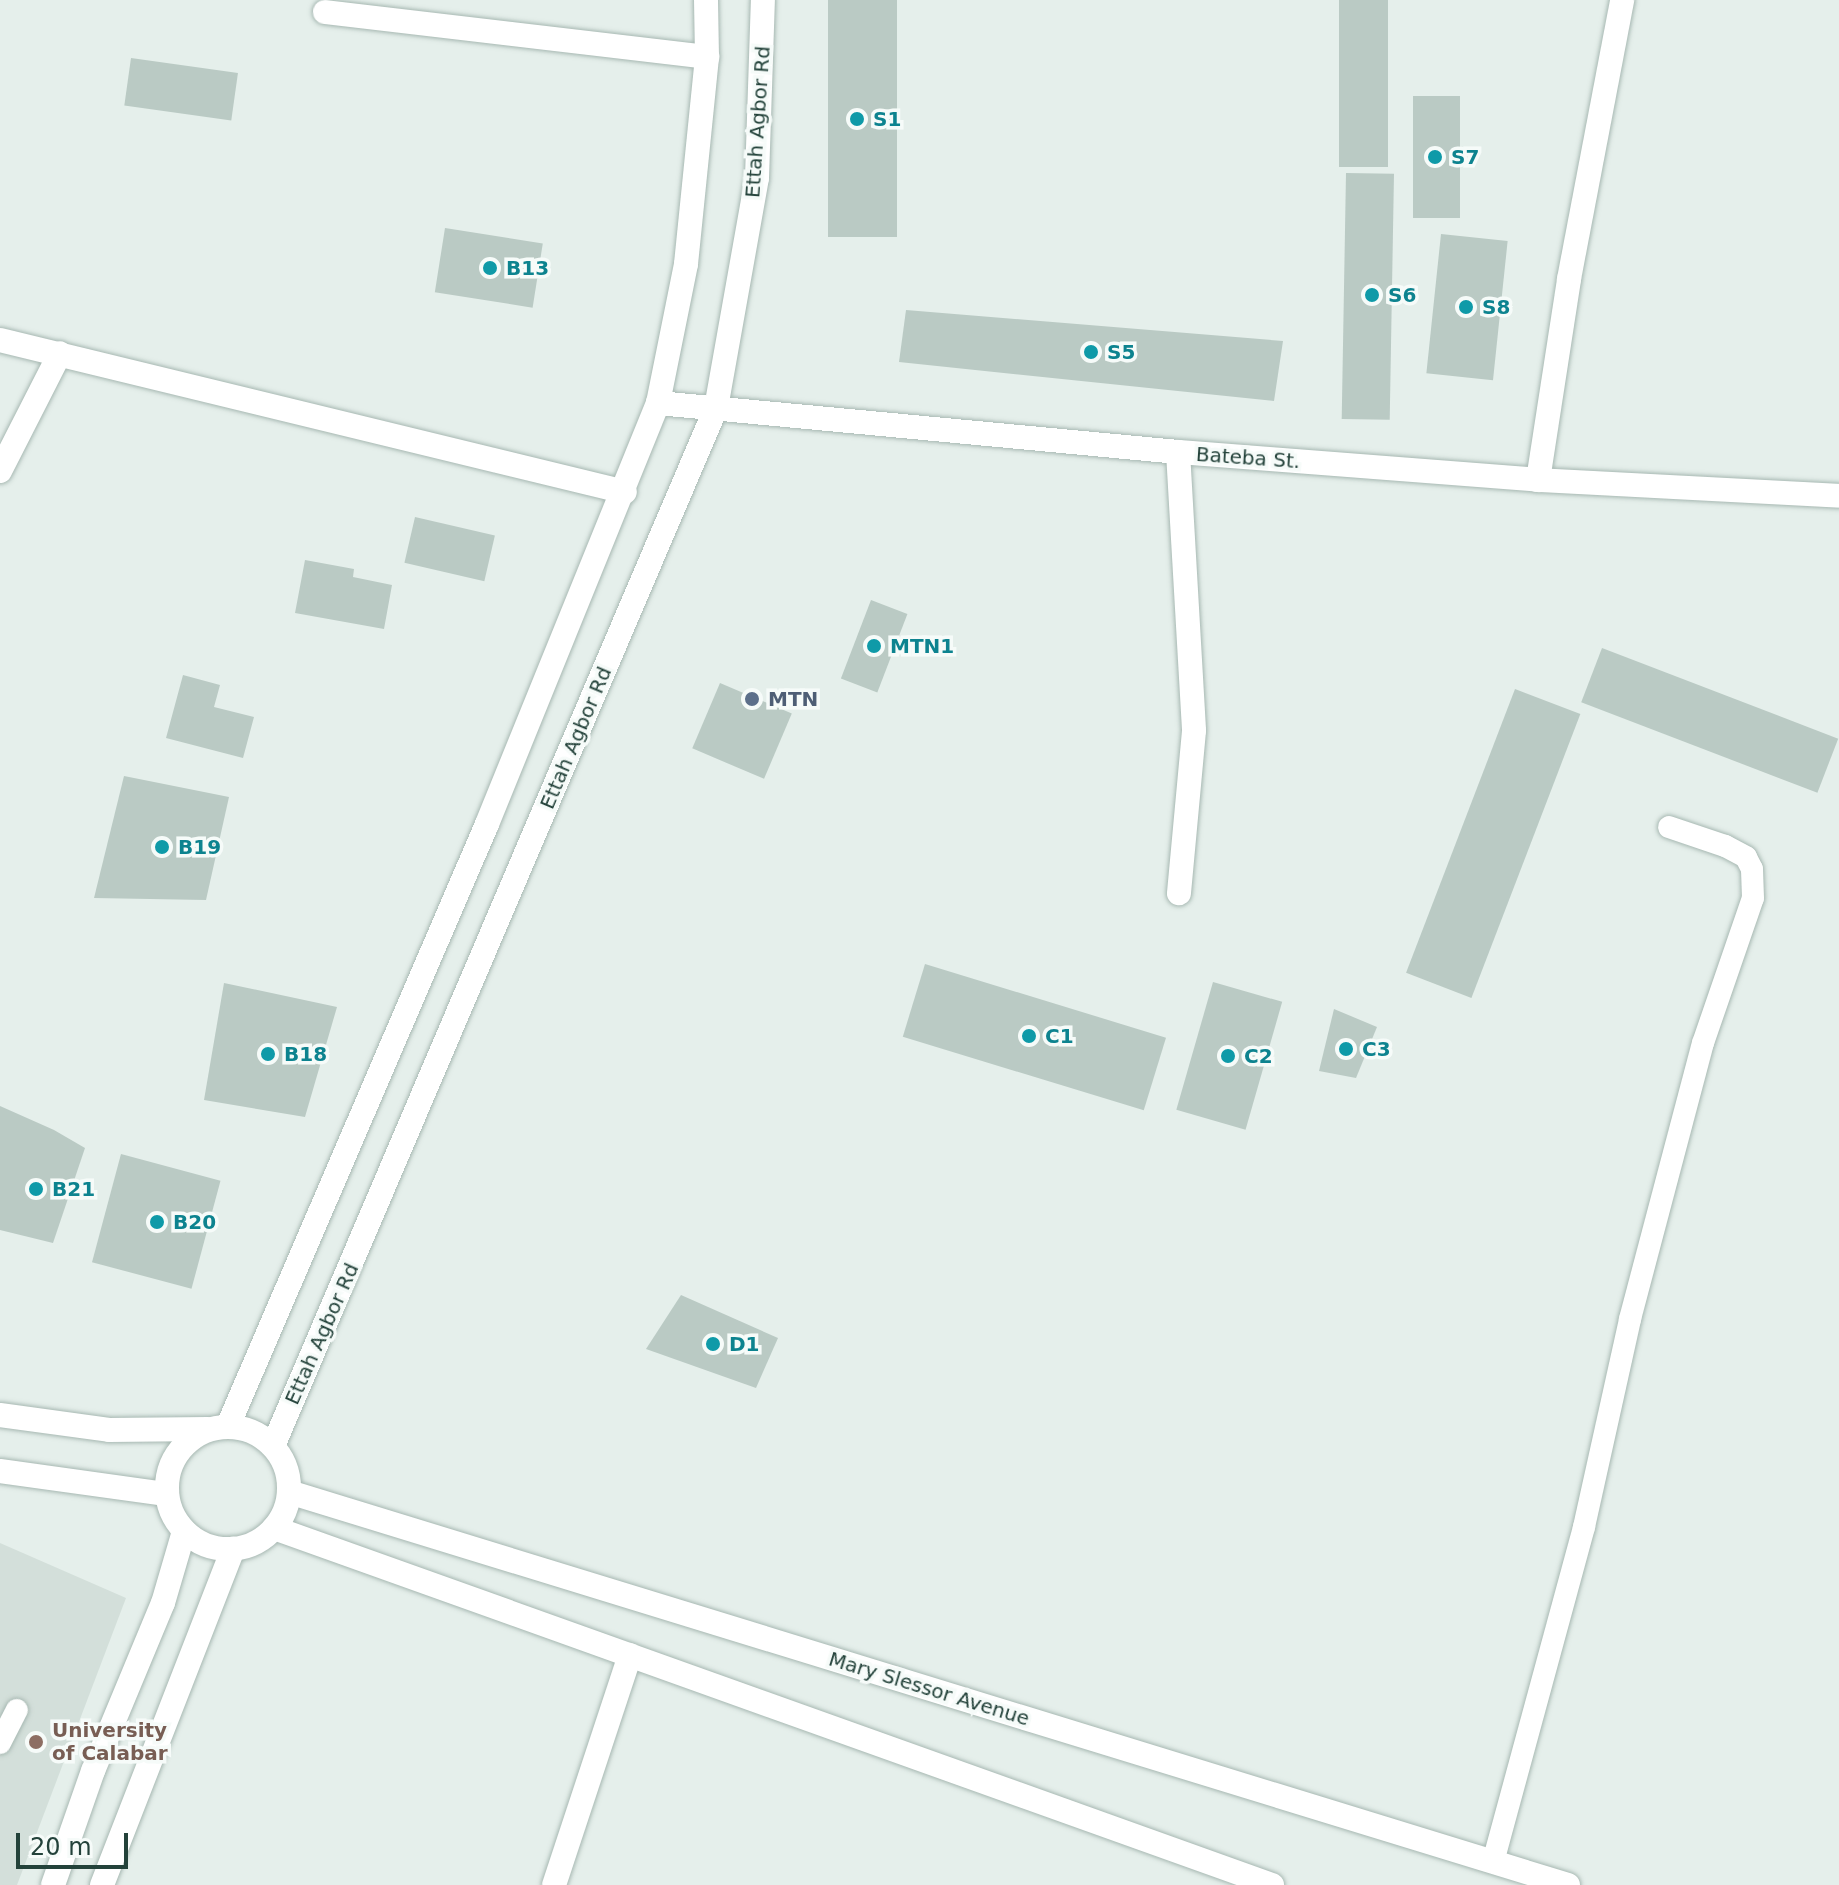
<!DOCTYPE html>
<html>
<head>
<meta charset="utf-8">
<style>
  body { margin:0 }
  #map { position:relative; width:1839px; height:1885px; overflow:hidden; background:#e5efeb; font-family:"DejaVu Sans",sans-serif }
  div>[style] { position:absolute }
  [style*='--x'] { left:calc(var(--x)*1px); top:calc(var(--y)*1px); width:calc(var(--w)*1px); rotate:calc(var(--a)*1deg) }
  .built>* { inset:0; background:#d3dfda }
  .building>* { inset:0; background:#bacac4; transform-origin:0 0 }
  .roads { filter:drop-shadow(0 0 2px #a7b8b2) drop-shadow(0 0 2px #a7b8b2) }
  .service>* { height:22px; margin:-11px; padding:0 11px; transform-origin:11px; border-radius:11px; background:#fff }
  .minor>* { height:24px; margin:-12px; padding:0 12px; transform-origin:12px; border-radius:12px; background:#fff }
  .tertiary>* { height:24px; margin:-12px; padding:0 12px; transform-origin:12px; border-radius:12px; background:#fff }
  .secondary>* { height:24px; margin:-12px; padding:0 12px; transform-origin:12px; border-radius:12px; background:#fff }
  .secondary>.ring { margin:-12px; padding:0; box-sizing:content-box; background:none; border:24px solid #fff; border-radius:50% }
  .dots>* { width:22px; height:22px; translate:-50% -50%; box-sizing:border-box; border:4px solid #f6fbf9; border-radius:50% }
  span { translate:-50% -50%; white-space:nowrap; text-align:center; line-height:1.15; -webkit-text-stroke:7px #f6fbf9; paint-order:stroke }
  .culture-label { font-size:20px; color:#0d838f; font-weight:700 }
  .left { translate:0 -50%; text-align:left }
  .street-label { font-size:20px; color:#23423a }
  .service-label { font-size:20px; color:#4e5e75; font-weight:700 }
  .education-label { font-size:20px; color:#785e54; font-weight:700 }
  .scale { position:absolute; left:16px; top:1833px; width:112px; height:36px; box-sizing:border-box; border:4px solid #23423a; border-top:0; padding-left:10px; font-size:24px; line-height:28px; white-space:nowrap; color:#23423a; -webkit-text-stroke:6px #f6fbf9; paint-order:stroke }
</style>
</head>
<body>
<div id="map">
  <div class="built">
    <div style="clip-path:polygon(0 1543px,126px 1598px,17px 1885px,0 1885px)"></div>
  </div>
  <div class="building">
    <div style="left:828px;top:0;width:69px;height:237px"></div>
    <div style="left:1339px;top:0;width:49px;height:167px"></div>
    <div style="left:131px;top:58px;width:108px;height:48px;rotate:8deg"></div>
    <div style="left:1413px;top:96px;width:47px;height:122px"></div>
    <div style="left:1346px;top:173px;width:48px;height:246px;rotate:1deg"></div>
    <div style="left:445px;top:228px;width:99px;height:65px;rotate:9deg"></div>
    <div style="left:1441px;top:234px;width:67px;height:140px;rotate:6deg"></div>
    <div style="clip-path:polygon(906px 310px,1283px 341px,1274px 401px,899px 362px)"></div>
    <div style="left:415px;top:517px;width:82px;height:47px;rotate:13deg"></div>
    <div style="clip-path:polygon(305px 560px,354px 569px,353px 577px,392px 585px,384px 629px,295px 613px)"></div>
    <div style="left:871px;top:600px;width:39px;height:84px;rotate:21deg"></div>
    <div style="left:1602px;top:648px;width:253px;height:58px;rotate:21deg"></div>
    <div style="clip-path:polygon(183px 675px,220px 685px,214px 707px,254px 717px,243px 758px,166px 738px)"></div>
    <div style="left:720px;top:683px;width:78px;height:71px;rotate:23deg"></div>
    <div style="left:1515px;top:689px;width:70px;height:304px;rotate:21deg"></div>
    <div style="clip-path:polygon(124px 776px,229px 797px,206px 900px,94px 898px)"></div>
    <div style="left:925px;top:964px;width:252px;height:76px;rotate:17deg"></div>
    <div style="left:1213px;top:982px;width:72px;height:133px;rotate:16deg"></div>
    <div style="clip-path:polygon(224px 983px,337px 1007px,305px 1117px,204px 1100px)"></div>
    <div style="clip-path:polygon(1334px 1009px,1377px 1027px,1356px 1078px,1319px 1071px)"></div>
    <div style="clip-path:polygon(0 1106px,54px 1130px,85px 1148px,53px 1243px,0 1230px)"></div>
    <div style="left:121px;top:1154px;width:103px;height:112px;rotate:15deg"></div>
    <div style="clip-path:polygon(681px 1295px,778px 1338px,756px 1388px,646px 1349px)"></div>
  </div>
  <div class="roads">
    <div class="service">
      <div style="--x:0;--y:1743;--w:37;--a:-63"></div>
      <div style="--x:1493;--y:1862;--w:347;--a:-74.8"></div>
      <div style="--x:1584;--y:1527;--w:213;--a:-77.5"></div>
      <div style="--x:1630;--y:1319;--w:285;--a:-75.2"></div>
      <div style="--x:1703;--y:1043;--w:153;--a:-71"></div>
      <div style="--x:1753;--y:898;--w:29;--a:-92"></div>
      <div style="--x:1752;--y:869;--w:13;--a:-117"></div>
      <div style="--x:1746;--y:857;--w:24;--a:-152"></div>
      <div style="--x:1725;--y:846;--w:59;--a:-161.3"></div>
    </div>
    <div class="minor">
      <div style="--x:325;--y:12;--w:385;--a:6.7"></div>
      <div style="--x:0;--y:340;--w:643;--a:13.67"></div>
      <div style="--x:1178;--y:452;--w:279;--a:86.7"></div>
      <div style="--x:1194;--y:731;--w:163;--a:95.3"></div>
      <div style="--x:0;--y:471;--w:132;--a:-63"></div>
      <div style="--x:1538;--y:480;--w:203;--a:-81.2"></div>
      <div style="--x:1569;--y:279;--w:284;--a:-79.2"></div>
      <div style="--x:0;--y:1415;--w:110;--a:7.8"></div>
      <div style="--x:109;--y:1430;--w:99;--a:-0.6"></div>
      <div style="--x:0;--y:1471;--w:168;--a:7.9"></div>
      <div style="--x:554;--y:1885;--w:242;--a:-71.7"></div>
    </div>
    <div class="tertiary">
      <div style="--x:658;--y:403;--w:522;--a:5.38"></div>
      <div style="--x:1178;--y:452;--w:361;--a:4.4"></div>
      <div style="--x:1538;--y:480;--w:301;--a:3"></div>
    </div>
    <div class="secondary">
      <div style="--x:228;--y:1426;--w:655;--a:-66.72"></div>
      <div style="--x:487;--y:824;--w:454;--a:-67.9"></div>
      <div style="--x:658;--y:403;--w:142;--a:-78.6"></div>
      <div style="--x:686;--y:264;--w:208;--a:-84.2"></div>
      <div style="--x:707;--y:57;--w:57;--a:-91"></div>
      <div class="ring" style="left:167px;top:1427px;width:98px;height:98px"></div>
      <div style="--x:273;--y:1446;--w:1129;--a:-66.89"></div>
      <div style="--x:716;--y:408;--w:234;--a:-79.9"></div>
      <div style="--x:757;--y:178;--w:178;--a:-88.1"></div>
      <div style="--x:289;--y:1492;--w:1338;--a:17.08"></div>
      <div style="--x:274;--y:1528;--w:1060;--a:19.68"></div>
      <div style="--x:53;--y:1885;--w:121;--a:-70.7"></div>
      <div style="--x:93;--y:1771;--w:182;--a:-67.4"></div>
      <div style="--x:163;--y:1603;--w:75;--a:-73.7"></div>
      <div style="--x:102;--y:1885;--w:361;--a:-68.7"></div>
    </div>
  </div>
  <div class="dots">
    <div style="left:857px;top:119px;background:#0f9aa8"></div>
    <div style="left:1435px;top:157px;background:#0f9aa8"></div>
    <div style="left:490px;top:268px;background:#0f9aa8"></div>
    <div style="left:1372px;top:295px;background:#0f9aa8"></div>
    <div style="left:1466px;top:307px;background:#0f9aa8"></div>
    <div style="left:1091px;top:352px;background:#0f9aa8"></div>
    <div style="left:874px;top:646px;background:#0f9aa8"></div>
    <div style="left:752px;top:699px;background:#5c6f8a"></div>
    <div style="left:162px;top:847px;background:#0f9aa8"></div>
    <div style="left:1029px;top:1036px;background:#0f9aa8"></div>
    <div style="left:1346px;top:1049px;background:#0f9aa8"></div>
    <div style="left:268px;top:1054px;background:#0f9aa8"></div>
    <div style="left:1228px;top:1056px;background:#0f9aa8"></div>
    <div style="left:36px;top:1189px;background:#0f9aa8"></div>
    <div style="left:157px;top:1222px;background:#0f9aa8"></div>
    <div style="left:713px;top:1344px;background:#0f9aa8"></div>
    <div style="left:36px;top:1742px;background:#8d6e63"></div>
  </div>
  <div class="culture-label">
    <span class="left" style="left:873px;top:119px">S1</span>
    <span class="left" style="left:1451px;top:157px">S7</span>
    <span class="left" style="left:506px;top:268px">B13</span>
    <span class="left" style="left:1388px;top:295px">S6</span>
    <span class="left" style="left:1482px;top:307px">S8</span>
    <span class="left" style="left:1107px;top:352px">S5</span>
    <span class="left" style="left:890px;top:646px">MTN1</span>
    <span class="left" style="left:178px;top:847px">B19</span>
    <span class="left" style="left:1045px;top:1036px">C1</span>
    <span class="left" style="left:1362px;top:1049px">C3</span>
    <span class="left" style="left:284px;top:1054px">B18</span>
    <span class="left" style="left:1244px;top:1056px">C2</span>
    <span class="left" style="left:52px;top:1189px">B21</span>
    <span class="left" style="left:173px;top:1222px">B20</span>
    <span class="left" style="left:729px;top:1344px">D1</span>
  </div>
  <div class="street-label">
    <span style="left:758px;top:122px;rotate:-86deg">Ettah Agbor Rd</span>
    <span style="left:1248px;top:458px;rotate:4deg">Bateba St.</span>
    <span style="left:576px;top:738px;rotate:-67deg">Ettah Agbor Rd</span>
    <span style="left:322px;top:1334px;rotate:-66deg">Ettah Agbor Rd</span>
    <span style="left:929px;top:1689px;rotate:17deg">Mary Slessor Avenue</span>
  </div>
  <div class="service-label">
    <span class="left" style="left:768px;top:699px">MTN</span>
  </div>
  <div class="education-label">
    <span class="left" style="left:52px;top:1742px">University<br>of Calabar</span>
  </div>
  <div class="scale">20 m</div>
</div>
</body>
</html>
